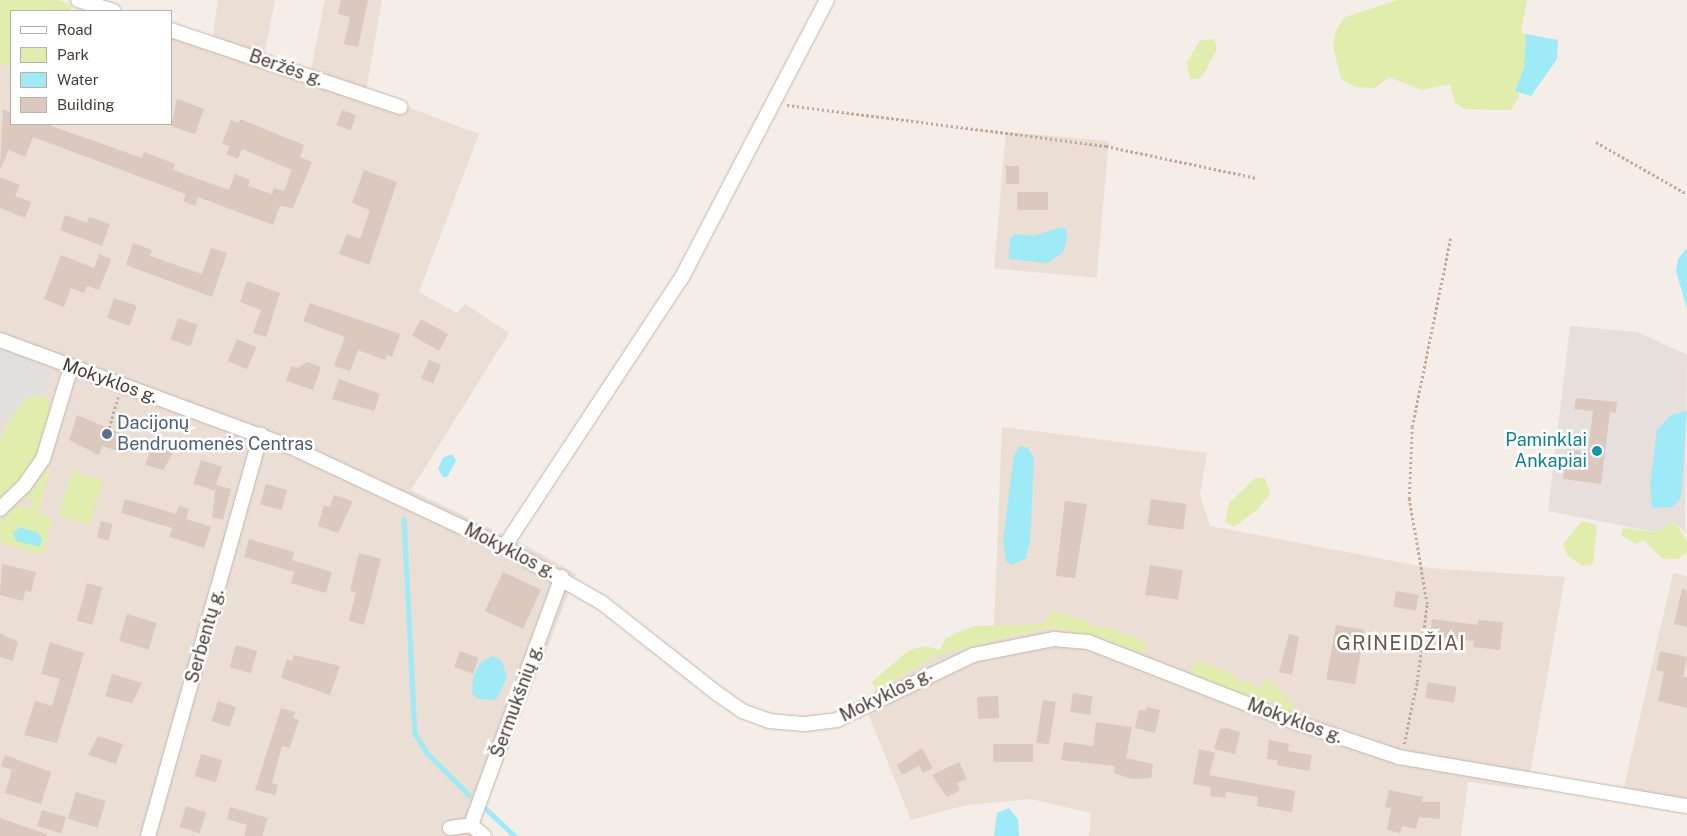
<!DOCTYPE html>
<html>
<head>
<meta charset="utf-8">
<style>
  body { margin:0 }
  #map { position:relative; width:1687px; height:836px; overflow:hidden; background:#f5ede7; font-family:"Public Sans",sans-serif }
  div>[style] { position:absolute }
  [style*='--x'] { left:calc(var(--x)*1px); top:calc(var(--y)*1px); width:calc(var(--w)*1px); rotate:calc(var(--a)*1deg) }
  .residential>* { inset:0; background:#eaded5; transform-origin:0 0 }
  .industrial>* { inset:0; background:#e7dfdc }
  .green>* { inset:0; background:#e1edac; transform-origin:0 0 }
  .parking>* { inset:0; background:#e3dfdd }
  .water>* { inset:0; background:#9eeaf7 }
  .stream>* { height:4.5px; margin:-2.25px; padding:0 2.25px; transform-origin:2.25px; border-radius:2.25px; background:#9eeaf7 }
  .building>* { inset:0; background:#dbc8be; transform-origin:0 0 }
  .path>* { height:2.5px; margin-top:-1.25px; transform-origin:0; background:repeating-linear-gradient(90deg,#c5aa99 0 2.5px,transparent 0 5px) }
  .roads { filter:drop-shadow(0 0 1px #c5b5ac) drop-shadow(0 0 1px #c5b5ac) }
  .street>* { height:14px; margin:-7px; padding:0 7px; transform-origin:7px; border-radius:7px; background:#fff }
  .dots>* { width:14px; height:14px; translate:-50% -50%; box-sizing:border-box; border:2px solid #fff; border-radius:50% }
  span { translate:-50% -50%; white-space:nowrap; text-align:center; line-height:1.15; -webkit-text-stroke:5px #fff; paint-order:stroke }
  .street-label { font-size:18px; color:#493c35 }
  .service-label { font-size:18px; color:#4e5e75 }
  .left { translate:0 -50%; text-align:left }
  .culture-label { font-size:18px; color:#0d838f }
  .right { translate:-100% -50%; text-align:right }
  .quarter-label { font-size:20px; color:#6d574b; letter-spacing:1px }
  .legend { position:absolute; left:10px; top:10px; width:162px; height:115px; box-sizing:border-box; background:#fff; border:1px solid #b6b1ae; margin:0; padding:6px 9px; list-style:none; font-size:15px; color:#493c35 }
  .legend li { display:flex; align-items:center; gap:10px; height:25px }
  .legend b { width:25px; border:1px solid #b6b1ae }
</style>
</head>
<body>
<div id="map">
  <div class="residential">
    <div style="clip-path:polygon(218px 0,275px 0,263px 60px,310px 75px,325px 0,382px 0,366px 91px,479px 134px,419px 292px,457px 313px,465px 304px,509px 333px,411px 490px,523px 544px,576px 574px,479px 824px,490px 836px,0 836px,0 63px,11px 66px,11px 124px,171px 124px,171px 28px,212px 42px)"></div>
    <div style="left:1006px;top:132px;width:103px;height:137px;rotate:5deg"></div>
    <div style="clip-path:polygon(1002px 427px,1207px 453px,1200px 495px,1210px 526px,1430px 568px,1565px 577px,1527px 790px,1468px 782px,1461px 836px,1089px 836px,1091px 813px,1031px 799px,966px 805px,911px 820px,863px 701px,876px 691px,937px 655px,1051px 627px,1100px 637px,1142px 654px,1110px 628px,994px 626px)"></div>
    <div style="clip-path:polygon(1673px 573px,1687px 576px,1687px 806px,1622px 796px)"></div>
  </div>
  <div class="industrial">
    <div style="clip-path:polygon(1570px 326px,1638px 332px,1687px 355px,1685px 533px,1675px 522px,1655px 532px,1548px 511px)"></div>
  </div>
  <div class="green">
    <div style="clip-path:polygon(0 0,58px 0,72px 5px,70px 11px,11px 11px,11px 66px,0 63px)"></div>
    <div style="clip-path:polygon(1398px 0,1527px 0,1521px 32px,1526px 34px,1524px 68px,1515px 90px,1520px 95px,1511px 110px,1465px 109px,1455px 103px,1450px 84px,1421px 90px,1389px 77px,1375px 88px,1355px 87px,1341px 79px,1333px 46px,1336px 30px,1345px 17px)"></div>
    <div style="clip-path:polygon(1214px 39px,1217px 48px,1206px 70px,1199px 79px,1190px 79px,1187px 62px,1200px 40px)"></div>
    <div style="clip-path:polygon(35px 394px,44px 396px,49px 402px,48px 423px,36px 456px,18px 483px,0 498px,0 442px,13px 411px,19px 402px)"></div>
    <div style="clip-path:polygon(52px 463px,38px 514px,52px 518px,43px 554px,0 543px,0 522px,19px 504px,31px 509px,34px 501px,26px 498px)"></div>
    <div style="left:73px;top:471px;width:32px;height:46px;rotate:18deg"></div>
    <div style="clip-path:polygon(1255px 478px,1265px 478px,1270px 494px,1257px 510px,1234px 527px,1225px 522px,1229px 503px)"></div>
    <div style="clip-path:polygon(1582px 521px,1597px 525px,1593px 564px,1582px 566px,1567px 555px,1563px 544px)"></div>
    <div style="clip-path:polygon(1675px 522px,1687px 542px,1687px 552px,1678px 559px,1663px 559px,1643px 540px,1636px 544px,1621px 535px,1623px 528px,1655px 532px)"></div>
    <div style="clip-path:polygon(1054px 611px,1091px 622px,1094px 628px,1110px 628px,1144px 641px,1146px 651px,1142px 654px,1100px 637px,1051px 627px,937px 655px,876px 691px,872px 682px,909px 650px,925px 646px,940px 650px,946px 638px,973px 626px,1044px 624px)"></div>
    <div style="clip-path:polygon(1197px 660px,1235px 675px,1238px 684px,1247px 681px,1260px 690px,1264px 680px,1270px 680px,1294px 706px,1291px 713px,1276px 706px,1274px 699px,1267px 704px,1257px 703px,1242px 696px,1238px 689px,1231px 691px,1199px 678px,1191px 671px)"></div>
  </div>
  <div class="parking">
    <div style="clip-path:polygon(0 350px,52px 370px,44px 396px,26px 397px,9px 421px,0 418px)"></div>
  </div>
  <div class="water">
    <div style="clip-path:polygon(1526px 34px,1558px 40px,1557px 59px,1531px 96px,1515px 91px,1524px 68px)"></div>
    <div style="clip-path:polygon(1058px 228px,1066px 228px,1067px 239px,1063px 252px,1048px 263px,1009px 259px,1010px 239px,1015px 234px,1034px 236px)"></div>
    <div style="clip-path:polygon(1687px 248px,1687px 309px,1676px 271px,1678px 259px)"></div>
    <div style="clip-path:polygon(1687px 411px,1681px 497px,1673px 507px,1652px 508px,1650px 486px,1657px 430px,1671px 415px)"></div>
    <div style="clip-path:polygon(1020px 446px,1028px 448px,1034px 458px,1030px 540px,1026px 558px,1012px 565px,1006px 561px,1003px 542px,1014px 455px)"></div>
    <div style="clip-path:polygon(452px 454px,456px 461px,447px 477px,443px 477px,438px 469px,443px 458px)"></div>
    <div style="clip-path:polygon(20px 527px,38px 533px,42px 540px,40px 547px,16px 541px,13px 533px)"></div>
    <div style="clip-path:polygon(493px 656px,502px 661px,507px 678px,496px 700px,479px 699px,472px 694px,473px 678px,480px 663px)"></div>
    <div style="clip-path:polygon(1009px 808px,1018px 819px,1019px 836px,994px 836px,997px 813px)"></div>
  </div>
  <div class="stream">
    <div style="--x:404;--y:519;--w:214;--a:87.1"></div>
    <div style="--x:415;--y:733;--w:23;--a:59"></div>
    <div style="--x:427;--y:753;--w:59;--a:45"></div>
    <div style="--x:485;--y:808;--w:41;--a:43"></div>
  </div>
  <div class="building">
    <div style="clip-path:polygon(341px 0,368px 0,358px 47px,344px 44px,350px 17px,338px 14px)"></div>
    <div style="clip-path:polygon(177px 99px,204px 109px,195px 134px,171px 126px)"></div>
    <div style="clip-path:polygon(3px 109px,11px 113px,11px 124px,46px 124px,142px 158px,144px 152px,175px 164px,173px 170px,229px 190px,235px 174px,250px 180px,248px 186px,272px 194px,274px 188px,284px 191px,292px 170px,242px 149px,238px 159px,226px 154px,230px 146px,222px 144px,231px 120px,239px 123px,240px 119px,304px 145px,300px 157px,312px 162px,293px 208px,280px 206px,273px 225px,198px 197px,195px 206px,183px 201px,186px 194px,33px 137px,25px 157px,9px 150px,0 170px)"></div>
    <div style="left:342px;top:110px;width:15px;height:16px;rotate:20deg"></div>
    <div style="left:1006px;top:166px;width:13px;height:18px"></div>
    <div style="clip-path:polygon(364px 170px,397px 182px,369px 265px,339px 254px,347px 234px,360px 239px,370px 210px,352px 203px)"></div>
    <div style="clip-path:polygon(0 177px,20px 185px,15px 196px,31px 202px,25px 218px,0 208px)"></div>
    <div style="left:1017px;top:192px;width:31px;height:18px"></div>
    <div style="clip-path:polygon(65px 215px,87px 223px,89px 217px,110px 224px,102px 246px,60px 230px)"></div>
    <div style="clip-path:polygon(133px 243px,152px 250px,150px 256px,202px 274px,211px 248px,227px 253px,212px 297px,126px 265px)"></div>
    <div style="clip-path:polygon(99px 254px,111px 259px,99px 290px,87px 286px,84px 293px,71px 288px,64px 307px,44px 299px,61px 255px,94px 268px)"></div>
    <div style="clip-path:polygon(247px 281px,280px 293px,266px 337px,253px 333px,261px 310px,240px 302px)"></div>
    <div style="left:114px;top:298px;width:24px;height:21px;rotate:19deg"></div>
    <div style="clip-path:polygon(310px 303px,400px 334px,392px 357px,387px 355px,385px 360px,358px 350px,350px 371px,334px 366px,345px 337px,303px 321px)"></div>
    <div style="left:178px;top:318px;width:21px;height:23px;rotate:19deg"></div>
    <div style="left:421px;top:319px;width:31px;height:19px;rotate:29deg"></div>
    <div style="left:237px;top:339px;width:21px;height:24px;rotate:23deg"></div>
    <div style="left:429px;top:360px;width:13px;height:20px;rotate:23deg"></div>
    <div style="clip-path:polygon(307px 362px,321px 367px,313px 390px,286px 381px,291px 366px,298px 368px)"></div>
    <div style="clip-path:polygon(339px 379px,380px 394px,374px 411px,332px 399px)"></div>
    <div style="clip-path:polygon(1576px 398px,1617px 402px,1616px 413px,1610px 412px,1601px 484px,1563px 479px,1567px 449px,1588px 452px,1593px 411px,1574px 409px)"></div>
    <div style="clip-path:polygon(77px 415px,127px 436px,121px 452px,102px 446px,99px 455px,69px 440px)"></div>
    <div style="clip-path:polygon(153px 441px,176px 448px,163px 470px,145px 465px)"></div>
    <div style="left:201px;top:460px;width:22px;height:25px;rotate:18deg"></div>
    <div style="left:266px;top:484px;width:22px;height:21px;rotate:16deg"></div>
    <div style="clip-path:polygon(216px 485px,231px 489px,223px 520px,212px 517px)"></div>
    <div style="clip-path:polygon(334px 495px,353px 501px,338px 533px,318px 526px,324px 505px,330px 507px)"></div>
    <div style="clip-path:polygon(125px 499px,176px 514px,179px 506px,189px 509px,186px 519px,211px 527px,204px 548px,169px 537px,172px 528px,121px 513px)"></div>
    <div style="left:1151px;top:499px;width:36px;height:26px;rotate:8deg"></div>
    <div style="clip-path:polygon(1065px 501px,1087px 504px,1075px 578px,1056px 576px)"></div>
    <div style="left:101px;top:521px;width:12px;height:17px;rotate:14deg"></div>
    <div style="clip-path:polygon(249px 539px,294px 552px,292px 560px,332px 572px,326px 593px,291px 583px,294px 572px,244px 557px)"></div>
    <div style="clip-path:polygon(359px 553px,381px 559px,364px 625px,349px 621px,356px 592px,350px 591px)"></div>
    <div style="clip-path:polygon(2px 564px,36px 572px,31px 592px,25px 591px,23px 601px,0 595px)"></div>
    <div style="left:1150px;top:565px;width:33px;height:30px;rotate:9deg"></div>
    <div style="left:503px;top:572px;width:42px;height:43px;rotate:25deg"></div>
    <div style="left:87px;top:583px;width:16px;height:39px;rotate:15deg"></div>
    <div style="clip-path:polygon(1682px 589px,1687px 590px,1687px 627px,1674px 624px)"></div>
    <div style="left:1396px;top:591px;width:23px;height:16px;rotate:10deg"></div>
    <div style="left:127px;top:614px;width:31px;height:28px;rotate:17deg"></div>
    <div style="clip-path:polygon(1432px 619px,1478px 625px,1478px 620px,1503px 622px,1500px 650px,1473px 647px,1474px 641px,1430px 636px)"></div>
    <div style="left:1336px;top:625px;width:29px;height:55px;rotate:10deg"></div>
    <div style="clip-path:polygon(0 633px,18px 642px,13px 661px,0 657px)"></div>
    <div style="clip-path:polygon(1289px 634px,1299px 637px,1292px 675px,1279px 672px)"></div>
    <div style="clip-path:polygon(50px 642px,84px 653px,57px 743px,24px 735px,35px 701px,52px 706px,60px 679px,41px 674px)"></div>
    <div style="left:236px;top:645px;width:22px;height:23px;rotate:16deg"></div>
    <div style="left:460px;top:651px;width:20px;height:17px;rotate:20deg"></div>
    <div style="clip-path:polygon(1660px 651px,1687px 657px,1683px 677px,1687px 677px,1687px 708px,1658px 701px,1664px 672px,1656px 670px)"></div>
    <div style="clip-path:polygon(294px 655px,340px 666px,330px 695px,281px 678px,287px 659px,292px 661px)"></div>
    <div style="clip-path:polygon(112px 674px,142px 683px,132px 703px,105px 696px)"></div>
    <div style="left:1428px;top:682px;width:29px;height:16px;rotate:10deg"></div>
    <div style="left:1073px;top:693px;width:20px;height:19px;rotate:9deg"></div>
    <div style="left:998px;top:696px;width:22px;height:21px;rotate:87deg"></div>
    <div style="left:1043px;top:700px;width:13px;height:43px;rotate:9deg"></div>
    <div style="left:218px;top:701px;width:19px;height:21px;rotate:18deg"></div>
    <div style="clip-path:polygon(1147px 707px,1160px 710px,1155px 733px,1135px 728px,1139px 710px,1145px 711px)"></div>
    <div style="clip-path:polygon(281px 708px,295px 712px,293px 718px,299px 720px,290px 748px,282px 746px,272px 783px,278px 785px,275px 795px,255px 790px)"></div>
    <div style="clip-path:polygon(1096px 722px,1132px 727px,1126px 758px,1153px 764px,1151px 778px,1132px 779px,1114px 773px,1115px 766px,1061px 760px,1064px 742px,1093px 746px)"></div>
    <div style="clip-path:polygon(1226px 728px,1240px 732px,1235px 754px,1214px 749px,1220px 729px)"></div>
    <div style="clip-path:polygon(98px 736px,123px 744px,116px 764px,88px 755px)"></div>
    <div style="clip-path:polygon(1269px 740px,1289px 744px,1288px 751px,1312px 755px,1309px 771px,1277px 765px,1278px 760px,1267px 759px)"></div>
    <div style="left:993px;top:744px;width:40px;height:18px"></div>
    <div style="clip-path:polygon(922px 748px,933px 768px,923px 773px,919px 766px,902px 775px,897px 765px)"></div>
    <div style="clip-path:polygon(1199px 749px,1215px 753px,1209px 775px,1295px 791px,1292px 812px,1257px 806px,1258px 797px,1226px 792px,1225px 798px,1210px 796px,1211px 787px,1193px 784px)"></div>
    <div style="left:201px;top:754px;width:22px;height:23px;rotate:16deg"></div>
    <div style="clip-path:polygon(5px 755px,51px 772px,41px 804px,5px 793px,12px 770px,1px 766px)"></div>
    <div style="clip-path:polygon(959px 762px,967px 779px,957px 783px,960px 790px,947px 797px,932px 775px)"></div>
    <div style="clip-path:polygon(1389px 790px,1423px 797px,1422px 802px,1440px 802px,1440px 819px,1419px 817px,1416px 829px,1402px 826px,1400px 833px,1387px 830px,1391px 808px,1385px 807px)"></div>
    <div style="left:76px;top:792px;width:31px;height:28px;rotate:17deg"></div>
    <div style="left:186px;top:806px;width:21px;height:22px;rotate:17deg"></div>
    <div style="clip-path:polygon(230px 807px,268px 818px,262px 836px,244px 836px,247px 825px,227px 819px)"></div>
    <div style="left:42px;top:810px;width:25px;height:17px;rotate:16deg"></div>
    <div style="clip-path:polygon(0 818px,47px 834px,47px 836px,0 836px)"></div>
  </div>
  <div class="path">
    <div style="--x:787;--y:105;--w:322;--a:7.3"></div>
    <div style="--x:1106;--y:146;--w:154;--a:12"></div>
    <div style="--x:1596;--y:142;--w:105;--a:29.7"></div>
    <div style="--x:109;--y:428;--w:32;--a:-74"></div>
    <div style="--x:1404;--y:744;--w:63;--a:-78.2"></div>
    <div style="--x:1417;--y:682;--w:79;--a:-82.7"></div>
    <div style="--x:1427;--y:604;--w:107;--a:-99.7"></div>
    <div style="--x:1409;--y:499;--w:72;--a:-87.6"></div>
    <div style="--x:1412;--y:427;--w:195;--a:-78.5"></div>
  </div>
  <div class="roads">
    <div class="street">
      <div style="--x:78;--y:0;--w:37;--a:17"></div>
      <div style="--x:171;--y:30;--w:242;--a:18.6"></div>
      <div style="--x:0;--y:340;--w:310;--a:20.2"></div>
      <div style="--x:291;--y:447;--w:235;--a:25.1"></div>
      <div style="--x:504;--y:547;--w:112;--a:29.6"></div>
      <div style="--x:601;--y:602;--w:149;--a:38.2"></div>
      <div style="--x:718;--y:694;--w:29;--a:35"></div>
      <div style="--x:742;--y:711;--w:29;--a:20"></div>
      <div style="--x:769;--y:721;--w:36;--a:5"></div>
      <div style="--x:805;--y:724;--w:32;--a:-7"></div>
      <div style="--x:837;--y:720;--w:151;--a:-25.5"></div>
      <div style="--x:973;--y:655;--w:83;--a:-11.2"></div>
      <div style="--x:1054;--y:639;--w:34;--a:5"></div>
      <div style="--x:1088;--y:642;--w:206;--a:21.3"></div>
      <div style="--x:1280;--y:717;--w:126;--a:18.6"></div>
      <div style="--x:1399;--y:757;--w:292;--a:9.7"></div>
      <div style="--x:0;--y:509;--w:33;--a:-44"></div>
      <div style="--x:24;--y:486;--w:33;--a:-55"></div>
      <div style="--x:43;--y:459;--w:96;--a:-73.1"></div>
      <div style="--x:504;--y:547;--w:321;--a:-56.6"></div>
      <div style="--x:681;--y:279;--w:315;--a:-62.4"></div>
      <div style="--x:471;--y:825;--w:17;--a:40"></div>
      <div style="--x:450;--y:828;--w:21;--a:-8"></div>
      <div style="--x:471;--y:825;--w:264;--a:-69.9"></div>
      <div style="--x:148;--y:836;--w:417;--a:-74.3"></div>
    </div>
  </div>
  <div class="dots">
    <div style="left:107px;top:434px;background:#5c6f8a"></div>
    <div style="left:1597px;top:451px;background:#0f9aa8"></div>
  </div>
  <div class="street-label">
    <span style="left:286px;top:68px;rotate:19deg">Beržės g.</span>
    <span style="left:110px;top:381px;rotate:20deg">Mokyklos g.</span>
    <span style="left:510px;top:551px;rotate:27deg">Mokyklos g.</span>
    <span style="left:205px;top:636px;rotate:-74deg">Serbentų g.</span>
    <span style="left:886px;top:695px;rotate:-26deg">Mokyklos g.</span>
    <span style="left:517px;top:701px;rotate:-70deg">Šermukšnių g.</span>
    <span style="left:1295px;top:721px;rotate:20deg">Mokyklos g.</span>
  </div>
  <div class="service-label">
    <span class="left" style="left:117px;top:434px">Dacijonų<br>Bendruomenės Centras</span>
  </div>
  <div class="culture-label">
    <span class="right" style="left:1587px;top:451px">Paminklai<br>Ankapiai</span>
  </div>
  <div class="quarter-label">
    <span style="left:1401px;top:643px">GRINEIDŽIAI</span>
  </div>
  <ul class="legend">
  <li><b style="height:6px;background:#fff"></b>Road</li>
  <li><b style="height:14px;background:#e1edac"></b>Park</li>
  <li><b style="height:14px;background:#9eeaf7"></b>Water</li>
  <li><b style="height:14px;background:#dbc8be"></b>Building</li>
  </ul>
</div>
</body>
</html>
